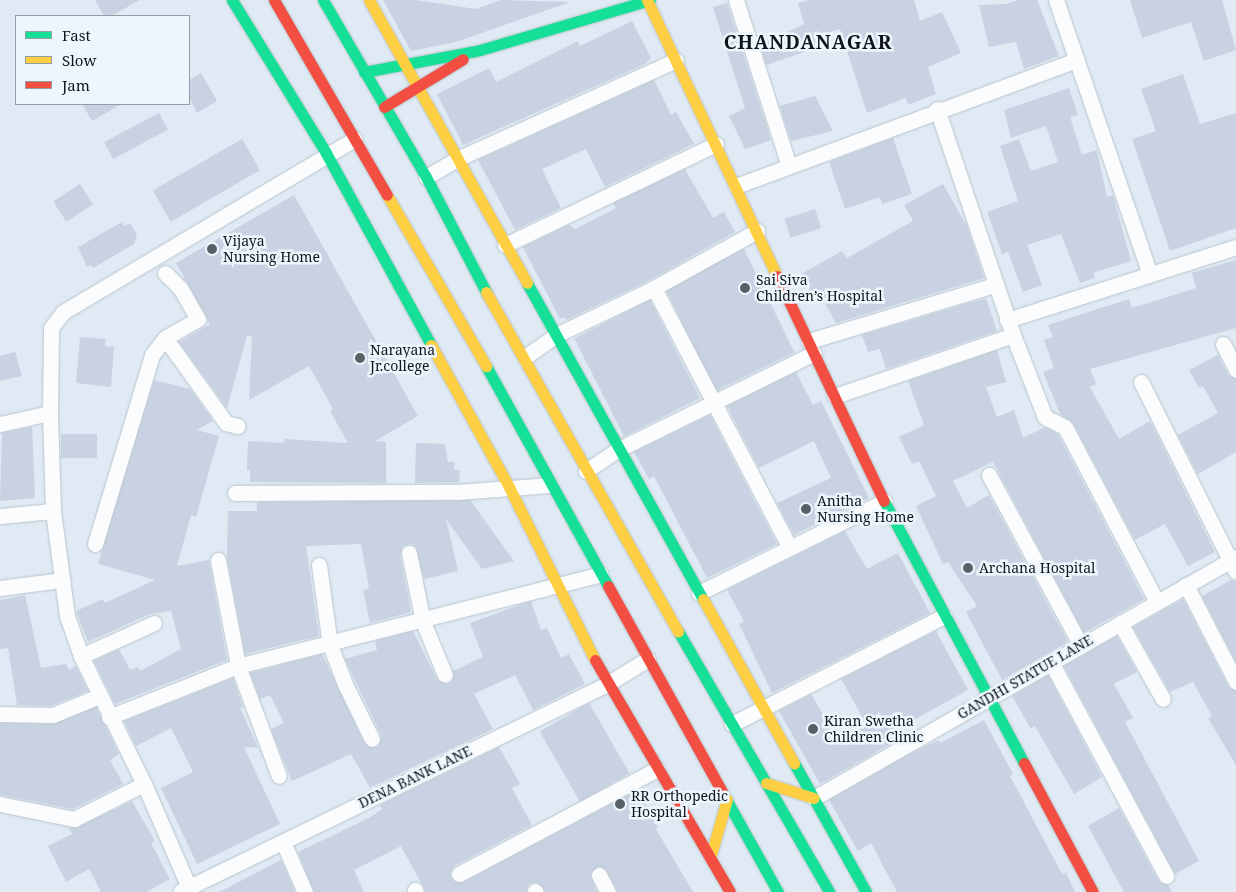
<!DOCTYPE html>
<html>
<head>
<meta charset="utf-8">
<style>
  body { margin:0 }
  #map { position:relative; width:1236px; height:892px; overflow:hidden; background:#dfeaf4; font-family:"Noto Serif",serif }
  div>[style] { position:absolute }
  [style*='--x'] { left:calc(var(--x)*1px); top:calc(var(--y)*1px); width:calc(var(--w)*1px); rotate:calc(var(--a)*1deg) }
  .building>* { inset:0; background:#c9d2e2; transform-origin:0 0 }
  .roads { filter:drop-shadow(0 0 1px #bbc4cb) drop-shadow(0 0 1px #bbc4cb) }
  .street>* { height:15px; margin:-7.5px; padding:0 7.5px; transform-origin:7.5px; border-radius:7.5px; background:#fafcfd }
  .fast>* { height:11px; margin:-5.5px; padding:0 5.5px; transform-origin:5.5px; border-radius:5.5px; background:#16e098 }
  .slow>* { height:11px; margin:-5.5px; padding:0 5.5px; transform-origin:5.5px; border-radius:5.5px; background:#ffcf43 }
  .jam>* { height:11px; margin:-5.5px; padding:0 5.5px; transform-origin:5.5px; border-radius:5.5px; background:#f24e42 }
  .dots>* { width:14px; height:14px; translate:-50% -50%; box-sizing:border-box; border:2px solid #eef6fd; border-radius:50% }
  span { translate:-50% -50%; white-space:nowrap; text-align:center; line-height:1.15; -webkit-text-stroke:5px #eef6fd; paint-order:stroke }
  .poi-label { font-size:14px; color:#0f151b }
  .left { translate:0 -50%; text-align:left }
  .street-label { font-size:14px; color:#0f151b }
  .district-label { font-size:19px; color:#0f151b; font-weight:700; letter-spacing:1px }
  .legend { position:absolute; left:15px; top:15px; width:175px; height:90px; box-sizing:border-box; background:#eef6fd; border:1px solid #959ca3; margin:0; padding:6px 9px; list-style:none; font-size:15px; color:#0f151b }
  .legend li { display:flex; align-items:center; gap:10px; height:25px }
  .legend b { width:25px; border:1px solid #959ca3 }
</style>
</head>
<body>
<div id="map">
  <div class="building">
    <div style="clip-path:polygon(95px 0,140px 0,111px 16px,104px 16px)"></div>
    <div style="clip-path:polygon(383px 0,415px 0,476px 9px,501px 0,570px 2px,456px 42px,411px 51px)"></div>
    <div style="clip-path:polygon(808px 0,914px 0,920px 21px,942px 12px,961px 53px,928px 67px,936px 94px,908px 105px,906px 98px,867px 113px,840px 29px,814px 37px,817px 48px,766px 65px,760px 45px,804px 24px,798px 3px)"></div>
    <div style="clip-path:polygon(1018px 0,1037px 0,1059px 56px,1024px 69px,1016px 42px,989px 47px,979px 5px,1007px 4px)"></div>
    <div style="clip-path:polygon(1130px 0,1222px 0,1236px 50px,1204px 61px,1191px 22px,1142px 38px)"></div>
    <div style="clip-path:polygon(727px 3px,771px 140px,745px 149px,729px 116px,745px 108px,713px 7px)"></div>
    <div style="clip-path:polygon(632px 21px,651px 58px,645px 64px,463px 145px,437px 94px,489px 68px,496px 82px,578px 41px,580px 46px)"></div>
    <div style="clip-path:polygon(201px 73px,217px 101px,197px 113px,189px 97px,189px 80px)"></div>
    <div style="clip-path:polygon(1183px 74px,1200px 124px,1236px 113px,1236px 228px,1170px 251px,1132px 139px,1156px 131px,1141px 89px)"></div>
    <div style="clip-path:polygon(654px 80px,671px 115px,676px 112px,694px 144px,605px 187px,586px 149px,542px 169px,561px 208px,515px 230px,478px 160px)"></div>
    <div style="clip-path:polygon(1069px 88px,1078px 115px,1070px 117px,1082px 155px,1097px 150px,1107px 197px,1113px 195px,1131px 261px,1093px 273px,1095px 278px,1080px 283px,1061px 234px,1027px 245px,1042px 285px,1023px 292px,1008px 252px,1002px 254px,987px 212px,1018px 201px,1000px 146px,1019px 139px,1031px 171px,1058px 162px,1046px 126px,1011px 138px,1004px 110px)"></div>
    <div style="clip-path:polygon(815px 96px,833px 131px,791px 141px,780px 106px)"></div>
    <div style="clip-path:polygon(82px 104px,122px 104px,92px 121px)"></div>
    <div style="left:159px;top:113px;width:19px;height:62px;rotate:62deg"></div>
    <div style="clip-path:polygon(893px 138px,912px 194px,882px 204px,880px 197px,845px 209px,829px 162px)"></div>
    <div style="left:242px;top:139px;width:36px;height:103px;rotate:60deg"></div>
    <div style="clip-path:polygon(685px 169px,713px 218px,724px 212px,735px 232px,650px 280px,566px 320px,564px 317px,560px 319px,523px 247px,569px 225px,575px 229px,616px 208px,613px 203px)"></div>
    <div style="left:80px;top:184px;width:24px;height:32px;rotate:57deg"></div>
    <div style="clip-path:polygon(943px 184px,967px 226px,984px 278px,836px 323px,818px 291px,812px 294px,801px 274px,842px 251px,847px 258px,913px 221px,904px 205px)"></div>
    <div style="clip-path:polygon(294px 195px,418px 416px,375px 441px,386px 442px,386px 483px,250px 482px,250px 470px,247px 470px,248px 441px,284px 443px,285px 439px,348px 443px,330px 411px,333px 409px,309px 366px,249px 400px,252px 336px,247px 336px,227px 408px,179px 342px,210px 324px,176px 263px)"></div>
    <div style="left:815px;top:209px;width:20px;height:32px;rotate:72deg"></div>
    <div style="clip-path:polygon(122px 222px,124px 226px,130px 223px,137px 234px,134px 244px,93px 268px,91px 265px,87px 267px,78px 247px)"></div>
    <div style="left:744px;top:249px;width:115px;height:88px;rotate:64deg"></div>
    <div style="clip-path:polygon(1236px 260px,1236px 328px,1090px 369px,1096px 384px,1090px 387px,1119px 439px,1150px 421px,1215px 552px,1188px 566px,1165px 524px,1135px 540px,1073px 423px,1060px 414px,1043px 372px,1054px 368px,1044px 340px,1053px 337px,1048px 325px,1129px 299px,1132px 308px,1196px 288px,1192px 273px)"></div>
    <div style="clip-path:polygon(986px 298px,997px 331px,886px 369px,880px 349px,868px 352px,862px 335px)"></div>
    <div style="left:650px;top:300px;width:110px;height:85px;rotate:63deg"></div>
    <div style="clip-path:polygon(80px 337px,106px 339px,105px 346px,114px 347px,111px 387px,76px 383px)"></div>
    <div style="clip-path:polygon(997px 350px,1006px 382px,986px 387px,997px 417px,1014px 410px,1023px 438px,1045px 427px,1058px 434px,1144px 599px,1084px 633px,993px 462px,953px 481px,967px 508px,989px 495px,1068px 642px,1002px 680px,966px 612px,977px 606px,948px 562px,943px 564px,916px 506px,936px 496px,919px 461px,912px 464px,899px 437px,924px 425px,908px 381px)"></div>
    <div style="clip-path:polygon(15px 352px,22px 376px,0 381px,0 356px)"></div>
    <div style="clip-path:polygon(1218px 355px,1228px 375px,1236px 379px,1236px 452px,1198px 474px,1178px 435px,1218px 413px,1203px 386px,1199px 388px,1189px 370px)"></div>
    <div style="clip-path:polygon(796px 372px,813px 405px,821px 401px,869px 498px,794px 535px,777px 503px,831px 478px,814px 441px,759px 468px,727px 406px)"></div>
    <div style="clip-path:polygon(154px 380px,190px 389px,213px 421px,197px 430px,219px 436px,196px 517px,191px 515px,177px 566px,209px 560px,227px 660px,115px 704px,94px 661px,119px 649px,130px 670px,138px 667px,140px 671px,181px 649px,171px 611px,150px 614px,88px 642px,76px 611px,103px 599px,105px 603px,155px 580px,98px 564px)"></div>
    <div style="clip-path:polygon(710px 415px,777px 544px,707px 578px,654px 476px,649px 479px,634px 452px)"></div>
    <div style="clip-path:polygon(32px 427px,35px 498px,0 501px,2px 433px)"></div>
    <div style="left:61px;top:434px;width:36px;height:24px"></div>
    <div style="clip-path:polygon(416px 443px,445px 444px,448px 462px,455px 462px,454px 470px,460px 470px,459px 482px,415px 483px)"></div>
    <div style="clip-path:polygon(470px 500px,514px 561px,482px 569px,446px 519px,458px 571px,424px 579px,416px 547px,412px 544px,403px 546px,400px 555px,411px 612px,370px 623px,363px 590px,369px 588px,361px 544px,306px 546px,319px 636px,245px 654px,227px 557px,228px 511px,257px 511px,257px 502px)"></div>
    <div style="clip-path:polygon(845px 531px,867px 569px,898px 553px,930px 613px,772px 693px,739px 624px,744px 621px,727px 590px)"></div>
    <div style="clip-path:polygon(1231px 580px,1236px 581px,1236px 662px,1202px 596px)"></div>
    <div style="clip-path:polygon(25px 595px,41px 668px,66px 664px,69px 670px,76px 666px,88px 691px,51px 706px,17px 705px,8px 648px,0 649px,0 600px)"></div>
    <div style="clip-path:polygon(1183px 599px,1228px 686px,1236px 691px,1236px 765px,1208px 718px,1212px 716px,1193px 682px,1170px 692px,1133px 627px)"></div>
    <div style="clip-path:polygon(531px 601px,541px 630px,547px 628px,561px 658px,569px 654px,585px 684px,533px 710px,515px 675px,474px 694px,493px 729px,370px 788px,351px 754px,292px 781px,271px 729px,284px 723px,270px 695px,260px 699px,250px 673px,322px 654px,364px 743px,376px 748px,380px 744px,381px 735px,345px 659px,377px 650px,375px 641px,413px 631px,437px 679px,448px 684px,453px 680px,453px 671px,483px 657px,470px 623px)"></div>
    <div style="clip-path:polygon(936px 631px,968px 690px,901px 727px,906px 735px,820px 784px,779px 711px,811px 694px,838px 739px,866px 724px,841px 679px)"></div>
    <div style="clip-path:polygon(1117px 636px,1137px 672px,1114px 684px,1133px 718px,1125px 722px,1199px 861px,1175px 874px,1064px 666px)"></div>
    <div style="clip-path:polygon(1048px 675px,1102px 777px,1074px 794px,1035px 726px,1031px 729px,1012px 696px)"></div>
    <div style="clip-path:polygon(233px 678px,243px 707px,240px 708px,258px 748px,244px 747px,280px 824px,197px 864px,161px 788px,193px 772px,171px 728px,136px 746px,124px 721px)"></div>
    <div style="left:589px;top:703px;width:81px;height:57px;rotate:60deg"></div>
    <div style="clip-path:polygon(96px 707px,119px 754px,110px 760px,123px 784px,73px 809px,0 795px,0 723px,53px 724px)"></div>
    <div style="clip-path:polygon(984px 720px,1013px 774px,1010px 776px,1062px 874px,1066px 873px,1075px 892px,897px 892px,871px 843px,858px 851px,829px 800px,915px 751px,939px 740px,940px 743px)"></div>
    <div style="clip-path:polygon(499px 747px,520px 784px,512px 788px,532px 825px,454px 866px,450px 874px,454px 882px,463px 882px,638px 790px,658px 828px,656px 829px,693px 892px,617px 892px,607px 871px,599px 866px,590px 874px,597px 892px,545px 892px,537px 882px,529px 884px,526px 892px,426px 892px,401px 846px,354px 870px,364px 892px,314px 892px,298px 852px,369px 818px,382px 809px,380px 805px)"></div>
    <div style="clip-path:polygon(132px 801px,155px 841px,151px 843px,170px 879px,146px 892px,101px 892px,89px 869px,66px 882px,48px 846px,72px 834px,69px 828px,78px 827px)"></div>
    <div style="clip-path:polygon(1119px 808px,1158px 880px,1168px 885px,1172px 892px,1124px 892px,1088px 826px)"></div>
    <div style="clip-path:polygon(281px 860px,295px 892px,219px 892px)"></div>
  </div>
  <div class="roads">
    <div class="street">
      <div style="--x:736;--y:0;--w:174;--a:72.3"></div>
      <div style="--x:1056;--y:0;--w:290;--a:71.1"></div>
      <div style="--x:937;--y:109;--w:238;--a:71.4"></div>
      <div style="--x:1013;--y:335;--w:88;--a:68.7"></div>
      <div style="--x:1045;--y:417;--w:22;--a:27"></div>
      <div style="--x:1065;--y:427;--w:198;--a:62.3"></div>
      <div style="--x:426;--y:177;--w:36;--a:-30"></div>
      <div style="--x:457;--y:159;--w:240;--a:-24.3"></div>
      <div style="--x:736;--y:186;--w:363;--a:-20.3"></div>
      <div style="--x:505;--y:245;--w:234;--a:-25.6"></div>
      <div style="--x:654;--y:288;--w:293;--a:62.4"></div>
      <div style="--x:1007;--y:320;--w:240;--a:-17.7"></div>
      <div style="--x:165;--y:338;--w:105;--a:54.3"></div>
      <div style="--x:226;--y:423;--w:12;--a:14"></div>
      <div style="--x:809;--y:341;--w:194;--a:-16.8"></div>
      <div style="--x:1223;--y:344;--w:29;--a:63"></div>
      <div style="--x:525;--y:357;--w:38;--a:-35"></div>
      <div style="--x:556;--y:335;--w:109;--a:-25.6"></div>
      <div style="--x:654;--y:288;--w:118;--a:-29"></div>
      <div style="--x:1141;--y:382;--w:212;--a:63.4"></div>
      <div style="--x:835;--y:396;--w:188;--a:-18.9"></div>
      <div style="--x:0;--y:424;--w:51;--a:-12.4"></div>
      <div style="--x:586;--y:471;--w:40;--a:-34"></div>
      <div style="--x:619;--y:449;--w:217;--a:-26.2"></div>
      <div style="--x:989;--y:475;--w:194;--a:61.7"></div>
      <div style="--x:235;--y:493;--w:222;--a:-0.3"></div>
      <div style="--x:457;--y:492;--w:93;--a:-4.3"></div>
      <div style="--x:0;--y:516;--w:53;--a:-5.4"></div>
      <div style="--x:95;--y:544;--w:197;--a:-73.2"></div>
      <div style="--x:152;--y:355;--w:21;--a:-53"></div>
      <div style="--x:165;--y:338;--w:38;--a:-30"></div>
      <div style="--x:198;--y:319;--w:36;--a:-120"></div>
      <div style="--x:180;--y:288;--w:21;--a:-135"></div>
      <div style="--x:409;--y:553;--w:70;--a:78.5"></div>
      <div style="--x:423;--y:622;--w:57;--a:67.5"></div>
      <div style="--x:218;--y:560;--w:108;--a:79.3"></div>
      <div style="--x:238;--y:666;--w:117;--a:69.6"></div>
      <div style="--x:319;--y:565;--w:81;--a:82.2"></div>
      <div style="--x:330;--y:645;--w:42;--a:69"></div>
      <div style="--x:345;--y:684;--w:61;--a:63.9"></div>
      <div style="--x:1186;--y:585;--w:109;--a:62.7"></div>
      <div style="--x:0;--y:588;--w:63;--a:-7.4"></div>
      <div style="--x:699;--y:593;--w:207;--a:-26.4"></div>
      <div style="--x:1120;--y:623;--w:87;--a:60.5"></div>
      <div style="--x:81;--y:656;--w:80;--a:-24.3"></div>
      <div style="--x:1051;--y:662;--w:243;--a:61.7"></div>
      <div style="--x:0;--y:714;--w:53;--a:1.1"></div>
      <div style="--x:53;--y:715;--w:50;--a:-22.4"></div>
      <div style="--x:109;--y:717;--w:139;--a:-21.6"></div>
      <div style="--x:238;--y:666;--w:374;--a:-14.2"></div>
      <div style="--x:732;--y:724;--w:238;--a:-27"></div>
      <div style="--x:814;--y:798;--w:486;--a:-29.7"></div>
      <div style="--x:0;--y:804;--w:76;--a:11.5"></div>
      <div style="--x:74;--y:819;--w:78;--a:-26.6"></div>
      <div style="--x:283;--y:842;--w:55;--a:66.3"></div>
      <div style="--x:459;--y:874;--w:224;--a:-27.9"></div>
      <div style="--x:599;--y:875;--w:19;--a:62"></div>
      <div style="--x:415;--y:890;--w:2;--a:63"></div>
      <div style="--x:181;--y:891;--w:474;--a:-25.9"></div>
      <div style="--x:607;--y:684;--w:48;--a:-31.4"></div>
      <div style="--x:535;--y:891;--w:1;--a:45"></div>
      <div style="--x:191;--y:892;--w:118;--a:-113.5"></div>
      <div style="--x:144;--y:784;--w:143;--a:-116.2"></div>
      <div style="--x:81;--y:656;--w:42;--a:-109.3"></div>
      <div style="--x:67;--y:616;--w:106;--a:-97.6"></div>
      <div style="--x:53;--y:511;--w:98;--a:-91.8"></div>
      <div style="--x:50;--y:413;--w:85;--a:-89.3"></div>
      <div style="--x:51;--y:328;--w:20;--a:-53"></div>
      <div style="--x:63;--y:312;--w:339;--a:-30.7"></div>
    </div>
    <div class="fast">
      <div style="--x:232;--y:0;--w:180;--a:58.4"></div>
      <div style="--x:326;--y:153;--w:219;--a:61.3"></div>
      <div style="--x:323;--y:0;--w:205;--a:59.8"></div>
      <div style="--x:426;--y:177;--w:130;--a:62.4"></div>
      <div style="--x:364;--y:72;--w:118;--a:-10.7"></div>
      <div style="--x:480;--y:50;--w:177;--a:-16.4"></div>
      <div style="--x:527;--y:283;--w:362;--a:60.9"></div>
      <div style="--x:486;--y:366;--w:252;--a:61"></div>
      <div style="--x:884;--y:501;--w:297;--a:61.9"></div>
      <div style="--x:678;--y:631;--w:302;--a:59.9"></div>
      <div style="--x:794;--y:763;--w:148;--a:60.8"></div>
      <div style="--x:722;--y:792;--w:115;--a:60.8"></div>
    </div>
    <div class="slow">
      <div style="--x:369;--y:0;--w:324;--a:60.8"></div>
      <div style="--x:647;--y:0;--w:305;--a:64.8"></div>
      <div style="--x:387;--y:195;--w:198;--a:59.9"></div>
      <div style="--x:486;--y:292;--w:390;--a:60.5"></div>
      <div style="--x:431;--y:345;--w:162;--a:61.2"></div>
      <div style="--x:509;--y:487;--w:193;--a:63.6"></div>
      <div style="--x:703;--y:599;--w:188;--a:61"></div>
      <div style="--x:766;--y:783;--w:50;--a:17.4"></div>
      <div style="--x:710;--y:858;--w:61;--a:-73.9"></div>
    </div>
    <div class="jam">
      <div style="--x:274;--y:0;--w:225;--a:59.9"></div>
      <div style="--x:384;--y:107;--w:92;--a:-31.3"></div>
      <div style="--x:777;--y:276;--w:249;--a:64.6"></div>
      <div style="--x:608;--y:586;--w:235;--a:61"></div>
      <div style="--x:595;--y:660;--w:268;--a:59.8"></div>
      <div style="--x:1024;--y:763;--w:146;--a:61.9"></div>
    </div>
  </div>
  <div class="dots">
    <div style="left:212px;top:249px;background:#586067"></div>
    <div style="left:745px;top:288px;background:#586067"></div>
    <div style="left:360px;top:358px;background:#586067"></div>
    <div style="left:806px;top:509px;background:#586067"></div>
    <div style="left:968px;top:568px;background:#586067"></div>
    <div style="left:813px;top:729px;background:#586067"></div>
    <div style="left:620px;top:804px;background:#586067"></div>
  </div>
  <div class="poi-label">
    <span class="left" style="left:223px;top:249px">Vijaya<br>Nursing Home</span>
    <span class="left" style="left:756px;top:288px">Sai Siva<br>Children’s Hospital</span>
    <span class="left" style="left:370px;top:358px">Narayana<br>Jr.college</span>
    <span class="left" style="left:817px;top:509px">Anitha<br>Nursing Home</span>
    <span class="left" style="left:979px;top:568px">Archana Hospital</span>
    <span class="left" style="left:824px;top:729px">Kiran Swetha<br>Children Clinic</span>
    <span class="left" style="left:631px;top:804px">RR Orthopedic<br>Hospital</span>
  </div>
  <div class="street-label">
    <span style="left:1025px;top:677px;rotate:-30deg">GANDHI STATUE LANE</span>
    <span style="left:415px;top:777px;rotate:-26deg">DENA BANK LANE</span>
  </div>
  <div class="district-label">
    <span style="left:808px;top:43px">CHANDANAGAR</span>
  </div>
  <ul class="legend">
  <li><b style="height:6px;background:#16e098"></b>Fast</li>
  <li><b style="height:6px;background:#ffcf43"></b>Slow</li>
  <li><b style="height:6px;background:#f24e42"></b>Jam</li>
  </ul>
</div>
</body>
</html>
